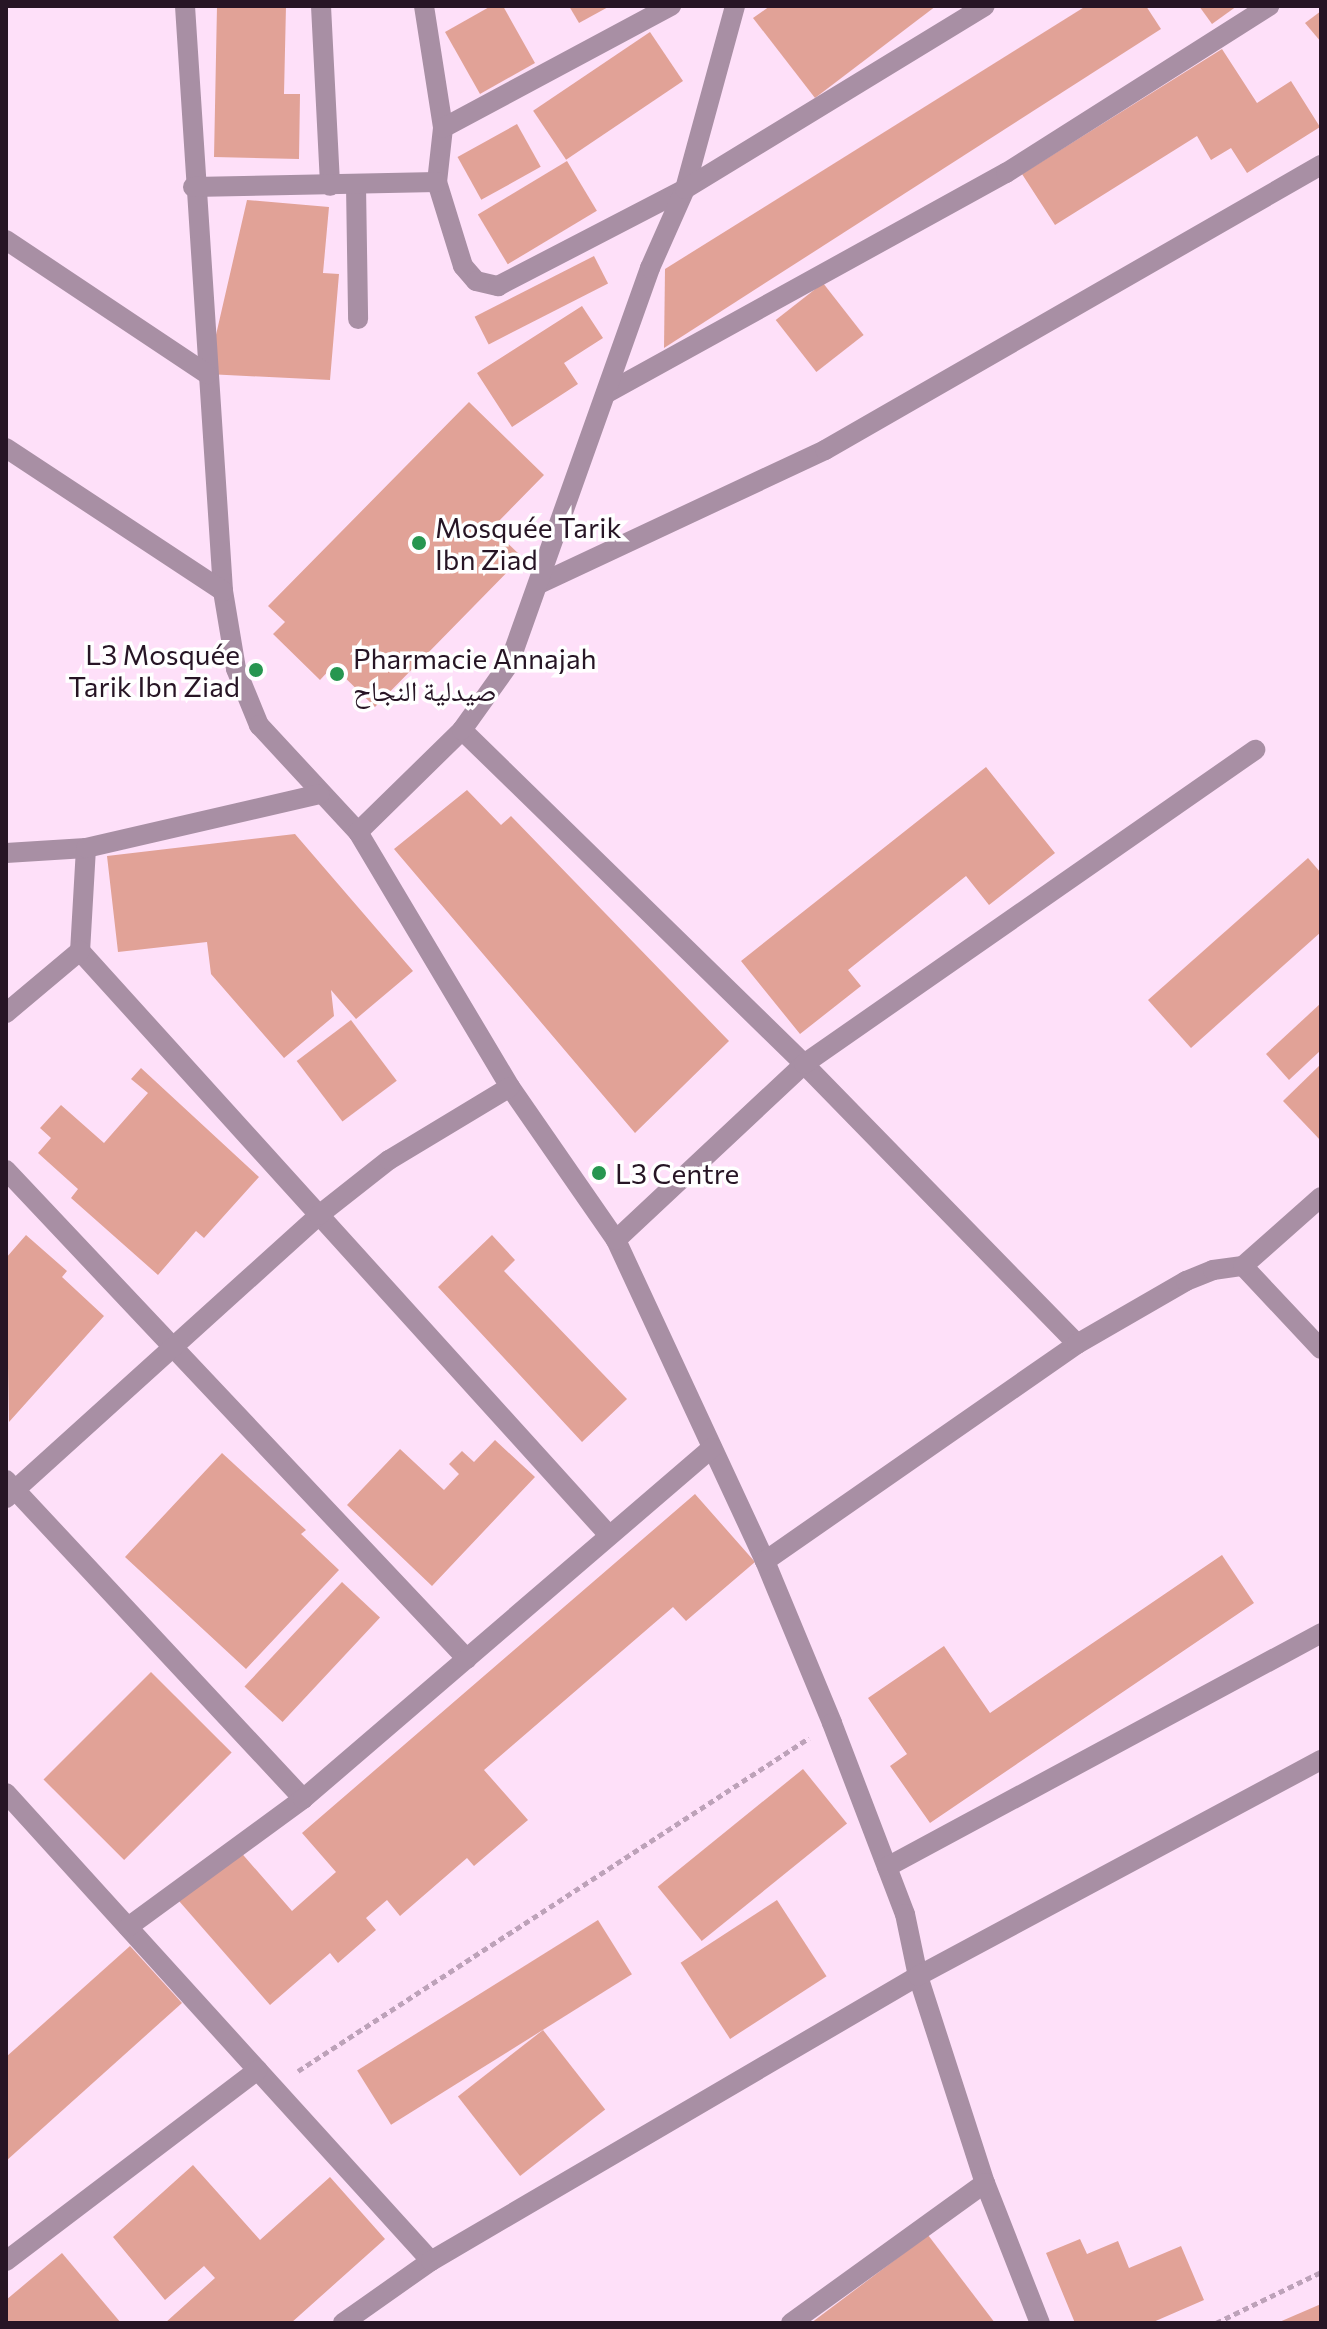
<!DOCTYPE html>
<html>
<head>
<meta charset="utf-8">
<style>
  body { margin:0 }
  #map { position:relative; width:1327px; height:2329px; overflow:hidden; background:#fee0f9; font-family:Commissioner,"Noto Naskh Arabic",sans-serif }
  div>[style] { position:absolute }
  [style*='--x'] { left:calc(var(--x)*1px); top:calc(var(--y)*1px); width:calc(var(--w)*1px); rotate:calc(var(--a)*1deg) }
  .building>* { inset:0; background:#e1a297; transform-origin:0 0 }
  .path>* { height:5px; margin-top:-2.5px; transform-origin:0; background:repeating-linear-gradient(90deg,#bda2b9 0 6px,transparent 0 10px) }
  .minor>* { height:20px; margin:-10px; padding:0 10px; transform-origin:10px; border-radius:10px; background:#a88fa4 }
  .dots>* { width:22px; height:22px; translate:-50% -50%; box-sizing:border-box; border:4px solid #fff; border-radius:50% }
  span { translate:-50% -50%; white-space:nowrap; text-align:center; line-height:1.15; -webkit-text-stroke:7px #fff; paint-order:stroke }
  .poi-label { font-size:28px; color:#271525 }
  .left { translate:0 -50%; text-align:left }
  .right { translate:-100% -50%; text-align:right }
  .frame { position:absolute; inset:0; border:8px solid #271525; pointer-events:none }
</style>
</head>
<body>
<div id="map">
  <div class="building">
    <div style="clip-path:polygon(217px 6px,286px 6px,284px 94px,300px 94px,299px 159px,214px 157px)"></div>
    <div style="clip-path:polygon(491px 6px,503px 6px,535px 63px,480px 94px,445px 32px)"></div>
    <div style="clip-path:polygon(569px 6px,610px 6px,579px 23px)"></div>
    <div style="clip-path:polygon(770px 6px,936px 6px,815px 98px,753px 18px)"></div>
    <div style="clip-path:polygon(1086px 6px,1146px 6px,1161px 29px,664px 348px,665px 269px)"></div>
    <div style="clip-path:polygon(1199px 6px,1237px 6px,1212px 24px)"></div>
    <div style="clip-path:polygon(1321px 11px,1321px 42px,1305px 23px)"></div>
    <div style="left:650px;top:32px;width:59px;height:141px;rotate:56deg"></div>
    <div style="clip-path:polygon(1222px 49px,1257px 103px,1291px 81px,1320px 127px,1247px 173px,1231px 148px,1211px 160px,1197px 136px,1055px 225px,1022px 174px)"></div>
    <div style="left:517px;top:124px;width:49px;height:68px;rotate:61deg"></div>
    <div style="left:567px;top:161px;width:58px;height:104px;rotate:59deg"></div>
    <div style="clip-path:polygon(247px 200px,329px 207px,323px 273px,339px 274px,330px 380px,207px 374px)"></div>
    <div style="left:594px;top:256px;width:31px;height:134px;rotate:63deg"></div>
    <div style="left:823px;top:283px;width:66px;height:60px;rotate:52deg"></div>
    <div style="clip-path:polygon(582px 306px,603px 338px,564px 363px,578px 384px,512px 427px,477px 373px)"></div>
    <div style="clip-path:polygon(469px 402px,544px 475px,492px 528px,522px 557px,375px 707px,333px 666px,320px 680px,273px 634px,285px 622px,268px 606px)"></div>
    <div style="clip-path:polygon(986px 767px,1055px 853px,989px 905px,966px 876px,848px 970px,861px 986px,800px 1034px,741px 961px)"></div>
    <div style="clip-path:polygon(467px 790px,501px 825px,511px 816px,729px 1041px,635px 1133px,394px 849px)"></div>
    <div style="clip-path:polygon(295px 834px,413px 971px,356px 1019px,331px 990px,334px 1016px,284px 1058px,211px 974px,207px 942px,118px 952px,107px 856px)"></div>
    <div style="clip-path:polygon(1308px 858px,1321px 873px,1321px 932px,1191px 1048px,1148px 1000px)"></div>
    <div style="clip-path:polygon(1321px 1003px,1321px 1050px,1289px 1080px,1266px 1054px)"></div>
    <div style="left:351px;top:1020px;width:76px;height:68px;rotate:53deg"></div>
    <div style="clip-path:polygon(1321px 1064px,1321px 1141px,1283px 1101px)"></div>
    <div style="clip-path:polygon(141px 1068px,259px 1177px,204px 1238px,196px 1231px,158px 1275px,71px 1198px,78px 1189px,38px 1153px,51px 1138px,40px 1128px,61px 1105px,104px 1143px,148px 1093px,131px 1079px)"></div>
    <div style="clip-path:polygon(26px 1235px,67px 1271px,62px 1277px,104px 1316px,9px 1422px,6px 1258px)"></div>
    <div style="clip-path:polygon(492px 1235px,515px 1260px,504px 1271px,627px 1399px,582px 1442px,438px 1287px)"></div>
    <div style="clip-path:polygon(495px 1440px,535px 1477px,432px 1586px,347px 1505px,400px 1449px,444px 1490px,459px 1474px,449px 1464px,462px 1451px,474px 1462px)"></div>
    <div style="clip-path:polygon(222px 1453px,306px 1530px,301px 1534px,339px 1570px,246px 1669px,125px 1557px)"></div>
    <div style="clip-path:polygon(695px 1494px,755px 1562px,686px 1621px,673px 1607px,484px 1770px,528px 1820px,474px 1866px,467px 1858px,400px 1916px,387px 1900px,366px 1918px,376px 1930px,338px 1963px,330px 1953px,270px 2005px,179px 1901px,238px 1849px,292px 1911px,336px 1872px,302px 1833px)"></div>
    <div style="clip-path:polygon(1222px 1555px,1254px 1603px,930px 1823px,890px 1766px,907px 1754px,868px 1698px,944px 1646px,990px 1713px)"></div>
    <div style="left:342px;top:1582px;width:52px;height:143px;rotate:43deg"></div>
    <div style="left:151px;top:1672px;width:114px;height:152px;rotate:45deg"></div>
    <div style="left:803px;top:1769px;width:70px;height:187px;rotate:51deg"></div>
    <div style="left:777px;top:1900px;width:91px;height:115px;rotate:57deg"></div>
    <div style="left:598px;top:1920px;width:64px;height:284px;rotate:58deg"></div>
    <div style="clip-path:polygon(130px 1946px,182px 2003px,6px 2161px,6px 2057px)"></div>
    <div style="left:543px;top:2030px;width:101px;height:108px;rotate:52deg"></div>
    <div style="clip-path:polygon(193px 2165px,260px 2240px,330px 2177px,385px 2239px,291px 2323px,165px 2323px,215px 2278px,204px 2266px,165px 2300px,113px 2237px)"></div>
    <div style="clip-path:polygon(928px 2235px,995px 2323px,811px 2323px)"></div>
    <div style="clip-path:polygon(1080px 2239px,1087px 2254px,1118px 2241px,1129px 2268px,1181px 2246px,1204px 2300px,1151px 2323px,1075px 2323px,1046px 2253px)"></div>
    <div style="clip-path:polygon(62px 2253px,121px 2323px,6px 2323px,6px 2300px)"></div>
    <div style="clip-path:polygon(1321px 2304px,1321px 2323px,1277px 2323px)"></div>
  </div>
  <div class="path">
    <div style="--x:298;--y:2071;--w:610;--a:-33.09"></div>
    <div style="--x:1216;--y:2323;--w:117;--a:-25.9"></div>
  </div>
  <div class="minor">
    <div style="--x:185;--y:6;--w:586;--a:86.28"></div>
    <div style="--x:223;--y:591;--w:79;--a:80.5"></div>
    <div style="--x:236;--y:669;--w:61;--a:67.7"></div>
    <div style="--x:259;--y:725;--w:146;--a:47.2"></div>
    <div style="--x:358;--y:832;--w:297;--a:59.2"></div>
    <div style="--x:510;--y:1087;--w:186;--a:55.3"></div>
    <div style="--x:616;--y:1240;--w:354;--a:65.1"></div>
    <div style="--x:765;--y:1561;--w:175;--a:67.5"></div>
    <div style="--x:832;--y:1723;--w:204;--a:69.1"></div>
    <div style="--x:905;--y:1914;--w:63;--a:78.2"></div>
    <div style="--x:918;--y:1976;--w:218;--a:72.1"></div>
    <div style="--x:985;--y:2183;--w:150;--a:68.6"></div>
    <div style="--x:321;--y:6;--w:180;--a:87.1"></div>
    <div style="--x:424;--y:6;--w:123;--a:81.1"></div>
    <div style="--x:443;--y:128;--w:54;--a:96.3"></div>
    <div style="--x:437;--y:182;--w:88;--a:72.8"></div>
    <div style="--x:463;--y:266;--w:20;--a:49"></div>
    <div style="--x:476;--y:281;--w:23;--a:13"></div>
    <div style="--x:498;--y:286;--w:211;--a:-27.4"></div>
    <div style="--x:685;--y:189;--w:190;--a:-74.7"></div>
    <div style="--x:443;--y:128;--w:259;--a:-28.2"></div>
    <div style="--x:356;--y:185;--w:134;--a:89.1"></div>
    <div style="--x:193;--y:187;--w:244;--a:-1.2"></div>
    <div style="--x:6;--y:240;--w:242;--a:33.7"></div>
    <div style="--x:607;--y:393;--w:456;--a:-28.9"></div>
    <div style="--x:1006;--y:173;--w:312;--a:-32.4"></div>
    <div style="--x:6;--y:448;--w:260;--a:33.4"></div>
    <div style="--x:539;--y:584;--w:316;--a:-25.1"></div>
    <div style="--x:825;--y:450;--w:572;--a:-29.88"></div>
    <div style="--x:462;--y:730;--w:478;--a:44.3"></div>
    <div style="--x:804;--y:1064;--w:391;--a:45.7"></div>
    <div style="--x:358;--y:832;--w:146;--a:-44.4"></div>
    <div style="--x:462;--y:730;--w:81;--a:-54.5"></div>
    <div style="--x:509;--y:664;--w:420;--a:-70.4"></div>
    <div style="--x:650;--y:268;--w:86;--a:-66.1"></div>
    <div style="--x:685;--y:189;--w:351;--a:-31.4"></div>
    <div style="--x:86;--y:848;--w:103;--a:93.3"></div>
    <div style="--x:80;--y:951;--w:785;--a:47.84"></div>
    <div style="--x:6;--y:853;--w:80;--a:-3.6"></div>
    <div style="--x:86;--y:848;--w:240;--a:-13"></div>
    <div style="--x:6;--y:1013;--w:97;--a:-40"></div>
    <div style="--x:6;--y:1170;--w:672;--a:46.69"></div>
    <div style="--x:616;--y:1240;--w:258;--a:-43.1"></div>
    <div style="--x:804;--y:1064;--w:550;--a:-34.85"></div>
    <div style="--x:1243;--y:1266;--w:114;--a:46.8"></div>
    <div style="--x:6;--y:1480;--w:436;--a:47"></div>
    <div style="--x:6;--y:1498;--w:422;--a:-42.1"></div>
    <div style="--x:319;--y:1215;--w:89;--a:-38.2"></div>
    <div style="--x:389;--y:1160;--w:141;--a:-31.1"></div>
    <div style="--x:765;--y:1561;--w:380;--a:-34.8"></div>
    <div style="--x:1077;--y:1344;--w:126;--a:-30"></div>
    <div style="--x:1186;--y:1281;--w:29;--a:-22"></div>
    <div style="--x:1213;--y:1270;--w:30;--a:-8"></div>
    <div style="--x:1243;--y:1266;--w:104;--a:-41.5"></div>
    <div style="--x:6;--y:1793;--w:632;--a:47.76"></div>
    <div style="--x:887;--y:1867;--w:493;--a:-28.3"></div>
    <div style="--x:128;--y:1927;--w:217;--a:-36.2"></div>
    <div style="--x:303;--y:1799;--w:539;--a:-40.64"></div>
    <div style="--x:6;--y:2261;--w:316;--a:-37.2"></div>
    <div style="--x:343;--y:2323;--w:108;--a:-35.2"></div>
    <div style="--x:431;--y:2261;--w:564;--a:-30.34"></div>
    <div style="--x:918;--y:1976;--w:457;--a:-28.2"></div>
    <div style="--x:791;--y:2323;--w:239;--a:-35.8"></div>
  </div>
  <div class="dots">
    <div style="left:419px;top:543px;background:#279650"></div>
    <div style="left:256px;top:670px;background:#279650"></div>
    <div style="left:337px;top:674px;background:#279650"></div>
    <div style="left:599px;top:1173px;background:#279650"></div>
  </div>
  <div class="poi-label">
    <span class="left" style="left:435px;top:543px">Mosquée Tarik<br>Ibn Ziad</span>
    <span class="right" style="left:240px;top:670px">L3 Mosquée<br>Tarik Ibn Ziad</span>
    <span class="left" style="left:353px;top:674px">Pharmacie Annajah<br>صيدلية النجاح</span>
    <span class="left" style="left:615px;top:1173px">L3 Centre</span>
  </div>
  <div class="frame"></div>
</div>
</body>
</html>
